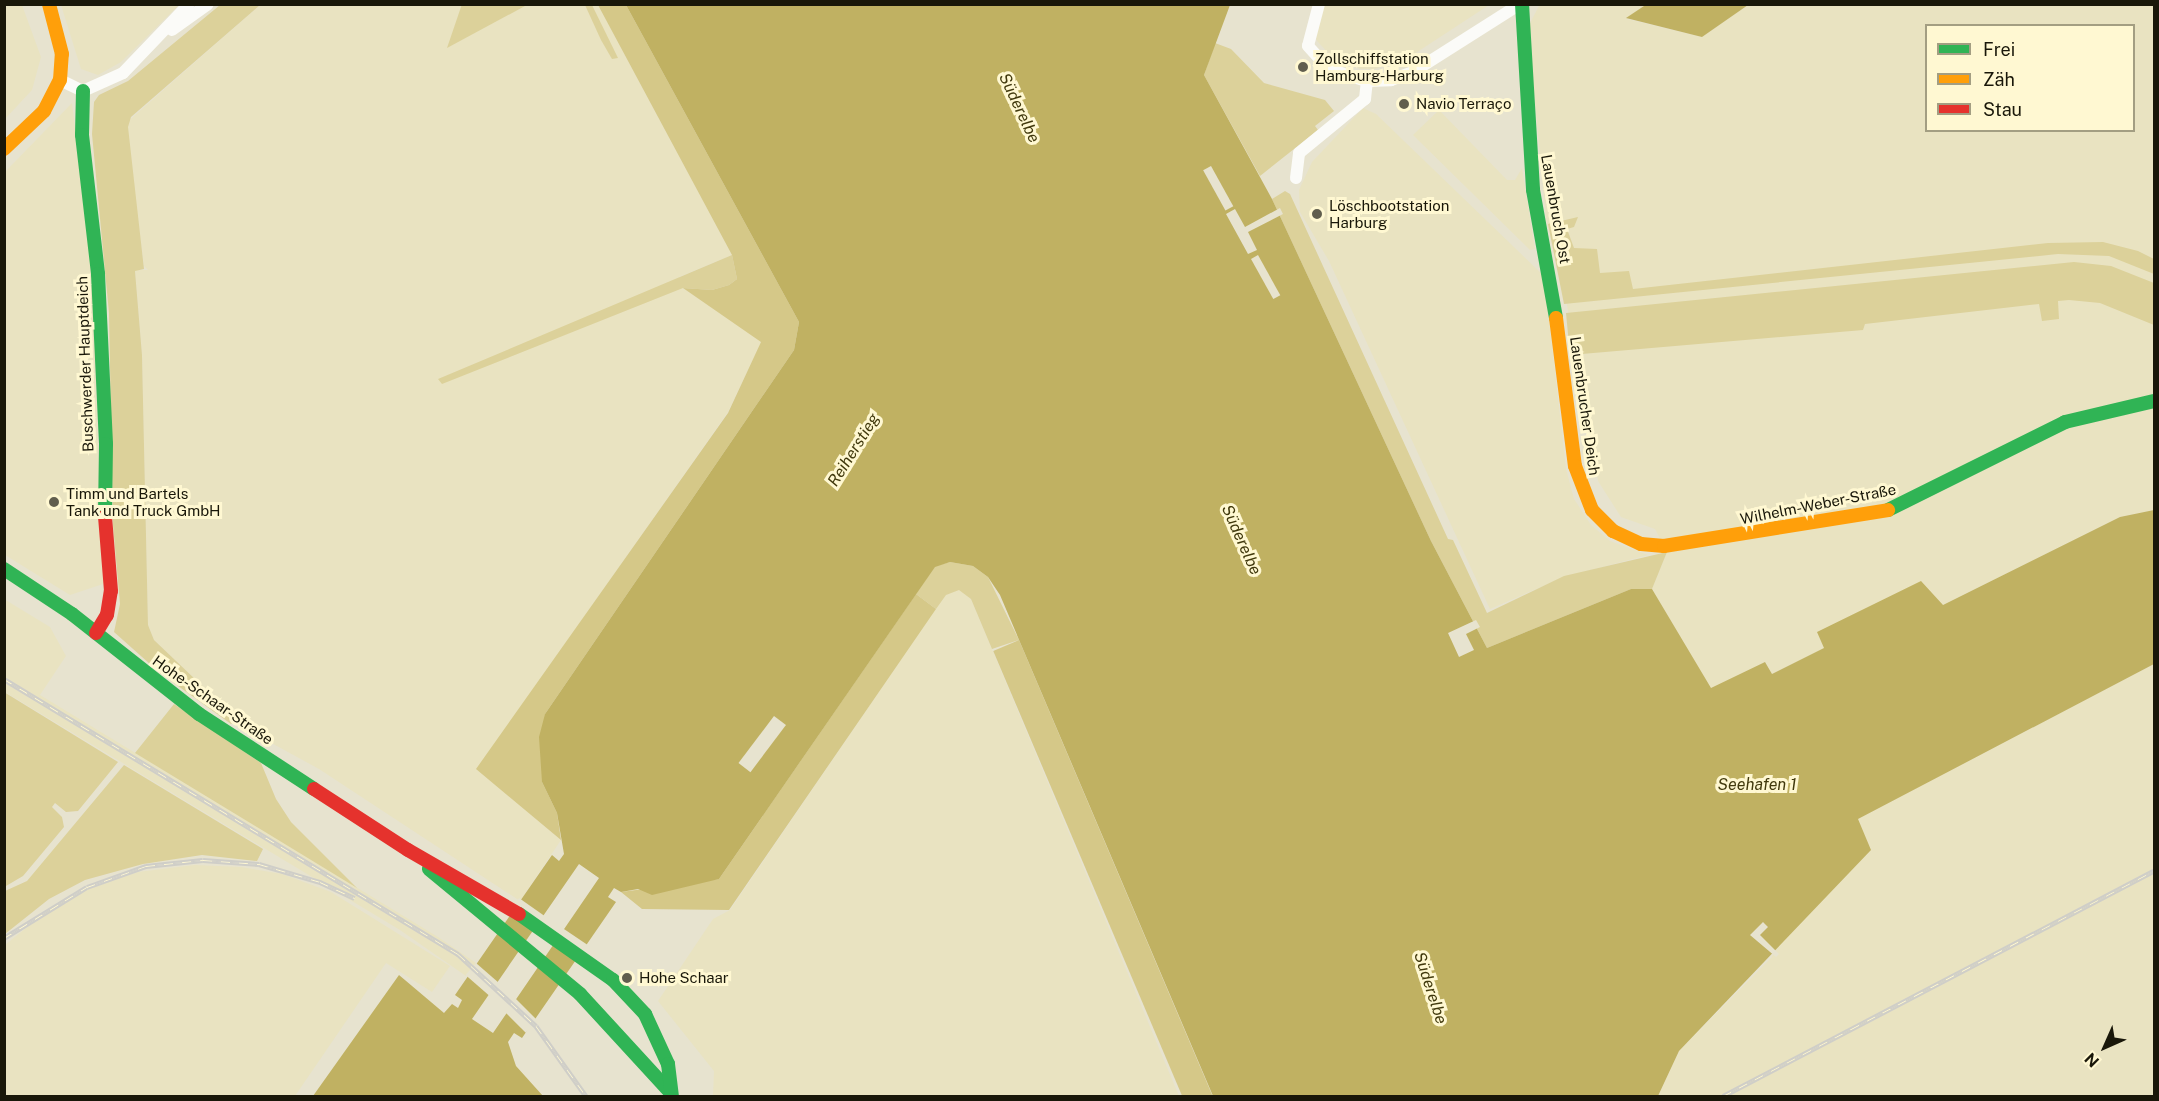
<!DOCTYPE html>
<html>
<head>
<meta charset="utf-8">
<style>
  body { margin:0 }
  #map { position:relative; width:2159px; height:1101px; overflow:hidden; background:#e7e3cf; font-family:"Public Sans",sans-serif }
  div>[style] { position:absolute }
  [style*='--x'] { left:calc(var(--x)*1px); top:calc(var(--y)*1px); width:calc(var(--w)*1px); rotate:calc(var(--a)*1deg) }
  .built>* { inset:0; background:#e9e3c1 }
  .green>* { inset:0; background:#dcd19a }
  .forest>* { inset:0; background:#d5c888; transform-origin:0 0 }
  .water>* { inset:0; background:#c0b162 }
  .pier>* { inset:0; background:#e7e3cf; transform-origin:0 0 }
  .street>* { height:12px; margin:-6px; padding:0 6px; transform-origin:6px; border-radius:6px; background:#fbfbf8 }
  .fast>* { height:14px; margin:-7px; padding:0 7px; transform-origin:7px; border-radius:7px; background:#30b455 }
  .slow>* { height:14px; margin:-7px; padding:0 7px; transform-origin:7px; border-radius:7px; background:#ff9f0a }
  .jam>* { height:14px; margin:-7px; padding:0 7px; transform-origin:7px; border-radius:7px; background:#e5322d }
  .rail>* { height:5px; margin-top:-2.5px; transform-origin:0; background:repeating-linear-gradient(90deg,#fff8d2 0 9px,#cfcec8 0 18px); box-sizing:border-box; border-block:2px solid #cfcec8 }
  .dots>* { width:16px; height:16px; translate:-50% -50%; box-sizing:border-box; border:3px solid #fff8d2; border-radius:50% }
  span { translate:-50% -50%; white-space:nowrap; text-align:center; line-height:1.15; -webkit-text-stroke:6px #fff8d2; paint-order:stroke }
  .poi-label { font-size:15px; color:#191709 }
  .left { translate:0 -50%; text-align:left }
  .street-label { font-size:15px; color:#191709 }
  .water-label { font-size:16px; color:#41390d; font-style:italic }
  .frame { position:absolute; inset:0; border:6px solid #191709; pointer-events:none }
  .legend { position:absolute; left:1925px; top:24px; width:210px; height:108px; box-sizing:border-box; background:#fff8d2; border:2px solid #a39e82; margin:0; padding:8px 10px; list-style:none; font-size:18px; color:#191709 }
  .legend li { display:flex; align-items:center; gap:12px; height:30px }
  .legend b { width:30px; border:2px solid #a39e82 }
  .north { position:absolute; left:2075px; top:1017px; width:60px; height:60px; -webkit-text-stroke:4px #fff8d2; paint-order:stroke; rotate:225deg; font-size:16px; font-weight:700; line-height:24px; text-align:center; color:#191709 }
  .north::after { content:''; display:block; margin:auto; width:21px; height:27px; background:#191709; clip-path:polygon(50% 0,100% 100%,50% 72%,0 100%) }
</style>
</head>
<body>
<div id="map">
  <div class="built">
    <div style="clip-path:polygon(5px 4px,22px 5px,41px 57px,32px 90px,5px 119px)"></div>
    <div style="clip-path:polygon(evenodd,1540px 4px,1647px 5px,1627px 19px,1702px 37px,1748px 5px,2154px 5px,2154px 510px,2120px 517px,1943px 605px,1818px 632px,1825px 648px,1772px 674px,1765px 662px,1711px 689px,1652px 589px,1667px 552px,1655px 529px,1621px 517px,1598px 481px,1564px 288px,1546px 219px,1528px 27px,1540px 4px,1926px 26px,2134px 26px,2134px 130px,1926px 130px,1926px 26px)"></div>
    <div style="clip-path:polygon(61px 5px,61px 4px,179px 5px,121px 62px,98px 75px,81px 69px)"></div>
    <div style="clip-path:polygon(260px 5px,598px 5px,732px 255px,679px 277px,683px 288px,762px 341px,728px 412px,477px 769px,561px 840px,520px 901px,319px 769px,235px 723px,238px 720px,154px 640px,148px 625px,142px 355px,135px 270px,148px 270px,144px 266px,125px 124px)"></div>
    <div style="clip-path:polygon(1324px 5px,1489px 5px,1408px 58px,1375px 69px,1360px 69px,1332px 57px,1318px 42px,1314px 36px)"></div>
    <div style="clip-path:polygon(72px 103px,92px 265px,103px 584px,70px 595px,5px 555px,5px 172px)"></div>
    <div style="clip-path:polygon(1363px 108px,1376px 114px,1544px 276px,1566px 469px,1574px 499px,1591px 525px,1610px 541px,1648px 555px,1564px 577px,1490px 609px,1329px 261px,1300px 212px,1299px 190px,1312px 162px)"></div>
    <div style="clip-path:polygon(1439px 110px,1507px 180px,1515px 180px,1522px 168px,1535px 249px,1530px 250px,1413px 135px)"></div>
    <div style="clip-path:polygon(959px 589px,971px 599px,1179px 1096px,713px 1096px,714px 1071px,658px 1001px,713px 919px,730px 910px,945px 595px)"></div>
    <div style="clip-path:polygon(4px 599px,50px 627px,66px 656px,40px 695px,438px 937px,476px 963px,466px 976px,400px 930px,5px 692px)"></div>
    <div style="clip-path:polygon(2154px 664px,2154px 1096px,1658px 1096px,1679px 1051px,1771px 958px,1857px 819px)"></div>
    <div style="clip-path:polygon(195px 865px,241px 867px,282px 874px,331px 892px,450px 966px,432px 992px,386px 963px,295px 1096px,5px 1096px,5px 945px,47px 911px,87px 889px,138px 872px)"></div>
  </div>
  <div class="green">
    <div style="clip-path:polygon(462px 4px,524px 4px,525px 6px,447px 48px)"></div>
    <div style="clip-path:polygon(220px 5px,260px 5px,131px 117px,128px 127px,144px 269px,135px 271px,142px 355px,148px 625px,154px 640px,238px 720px,231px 724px,160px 673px,114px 632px,120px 604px,113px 525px,109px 313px,92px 134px,94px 102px,99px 95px,128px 81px)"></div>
    <div style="clip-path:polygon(585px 5px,592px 5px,618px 58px,612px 59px,601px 40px)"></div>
    <div style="clip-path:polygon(1215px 43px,1231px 49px,1264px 83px,1325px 100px,1334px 111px,1315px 126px,1318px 130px,1260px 176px,1204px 75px)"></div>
    <div style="clip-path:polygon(1285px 191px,1290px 194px,1448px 539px,1453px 540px,1487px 613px,1564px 576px,1667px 552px,1652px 589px,1631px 589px,1487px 648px,1431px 541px,1272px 199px)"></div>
    <div style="clip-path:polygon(1578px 217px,1574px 227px,1567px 229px,1574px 248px,1597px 249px,1600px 273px,1629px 271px,1633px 289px,2048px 243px,2103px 242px,2138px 251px,2154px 259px,2154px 274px,2109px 256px,2058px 254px,1564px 304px,1548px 224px)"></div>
    <div style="clip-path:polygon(732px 255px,737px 279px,729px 285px,712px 290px,683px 288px,442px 384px,438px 379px)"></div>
    <div style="clip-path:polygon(2074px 262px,2111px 266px,2154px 283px,2154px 325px,2100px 303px,2069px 300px,2058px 301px,2059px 319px,2042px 321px,2039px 304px,1865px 324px,1863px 330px,1570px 355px,1566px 313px)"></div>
    <div style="clip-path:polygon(950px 562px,973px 566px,988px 577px,1019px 640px,992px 649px,971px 599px,959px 590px,946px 595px,936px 609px,916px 594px,935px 566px)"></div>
    <div style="clip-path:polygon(4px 692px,118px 762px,78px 811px,66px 812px,55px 803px,52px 807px,62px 817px,64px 827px,23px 876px,6px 886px)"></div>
    <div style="clip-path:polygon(174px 704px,261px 763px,276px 799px,291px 822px,357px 888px,135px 753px)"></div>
    <div style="clip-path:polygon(124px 765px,263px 849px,257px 861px,202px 855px,143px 864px,85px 880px,49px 899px,5px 934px,5px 891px,27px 881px)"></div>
  </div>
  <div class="forest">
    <div style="clip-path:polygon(598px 5px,626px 5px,799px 322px,794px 350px,545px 714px,542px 782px,557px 813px,561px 840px,476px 769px,728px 413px,761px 342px,683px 288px,712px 290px,729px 285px,737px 279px,732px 255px)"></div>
    <div style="clip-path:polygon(916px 594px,936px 609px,729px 910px,642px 909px,621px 892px,719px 879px)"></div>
    <div style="left:1019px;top:640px;width:496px;height:28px;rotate:67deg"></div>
  </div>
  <div class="water">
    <div style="clip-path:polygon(1647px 4px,1748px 4px,1748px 5px,1702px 37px,1626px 18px)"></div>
    <div style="clip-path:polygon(evenodd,626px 5px,1230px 5px,1204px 75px,1272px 199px,1431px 541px,1487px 648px,1631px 589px,1652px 589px,1711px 688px,1765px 662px,1772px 674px,1824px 648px,1817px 632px,1921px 581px,1943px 605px,2120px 517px,2154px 510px,2154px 664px,1858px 819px,1871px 850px,1679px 1051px,1658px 1096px,1213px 1096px,1000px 595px,988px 577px,973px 566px,950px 562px,935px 567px,719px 879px,652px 895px,638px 889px,621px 892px,614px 888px,608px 897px,616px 902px,522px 1038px,514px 1033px,508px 1042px,516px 1066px,543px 1096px,313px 1096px,399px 975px,444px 1013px,452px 1004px,458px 1008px,462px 1000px,455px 995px,552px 855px,559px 861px,564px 854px,557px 813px,542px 782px,539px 737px,545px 714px,794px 350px,799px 322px,626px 5px,579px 864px,599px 878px,493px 1033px,472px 1019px,579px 864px)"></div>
  </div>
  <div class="pier">
    <div style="left:1211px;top:166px;width:46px;height:9px;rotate:61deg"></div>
    <div style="clip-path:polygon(1280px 208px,1283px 214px,1248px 232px,1257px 250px,1248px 254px,1226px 214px,1235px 209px,1245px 227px)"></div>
    <div style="left:1258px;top:255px;width:46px;height:8px;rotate:61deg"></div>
    <div style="clip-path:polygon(1476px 620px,1480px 627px,1466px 634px,1474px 650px,1459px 657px,1448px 633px)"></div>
    <div style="left:774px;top:716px;width:15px;height:59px;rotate:37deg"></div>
    <div style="left:519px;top:898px;width:33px;height:19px;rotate:35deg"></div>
    <div style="clip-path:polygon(1763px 922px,1768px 927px,1760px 935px,1779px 954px,1776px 957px,1750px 935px)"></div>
    <div style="left:561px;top:927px;width:34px;height:19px;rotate:34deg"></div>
    <div style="left:476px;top:963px;width:32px;height:16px;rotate:41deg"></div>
    <div style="left:513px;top:996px;width:35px;height:17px;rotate:45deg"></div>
  </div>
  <div class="street">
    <div style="--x:1319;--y:4;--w:43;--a:104.7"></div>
    <div style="--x:1308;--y:46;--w:31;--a:48"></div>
    <div style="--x:1329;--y:69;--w:40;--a:18"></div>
    <div style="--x:1367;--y:81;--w:24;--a:-2"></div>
    <div style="--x:1391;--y:80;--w:23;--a:-20"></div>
    <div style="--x:1413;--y:72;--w:127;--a:-32.4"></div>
    <div style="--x:172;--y:30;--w:44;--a:-35.8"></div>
    <div style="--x:60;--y:80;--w:25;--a:26"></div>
    <div style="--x:83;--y:91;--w:44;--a:-24.2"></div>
    <div style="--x:123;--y:73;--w:95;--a:-46.3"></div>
    <div style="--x:1296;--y:178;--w:25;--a:-83"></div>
    <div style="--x:1299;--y:153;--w:85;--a:-39.3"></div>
    <div style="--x:1365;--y:99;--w:18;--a:-84"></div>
  </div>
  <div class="fast">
    <div style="--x:1522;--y:4;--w:186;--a:86.6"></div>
    <div style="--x:1533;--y:190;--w:130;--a:79.8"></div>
    <div style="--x:83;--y:91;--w:44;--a:91.3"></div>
    <div style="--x:82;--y:135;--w:140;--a:83.4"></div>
    <div style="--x:98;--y:274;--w:170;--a:87.3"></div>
    <div style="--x:106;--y:444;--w:72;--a:90.8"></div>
    <div style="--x:1888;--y:510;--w:198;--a:-26.4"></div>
    <div style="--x:2065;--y:422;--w:91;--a:-13.3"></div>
    <div style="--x:4;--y:569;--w:82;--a:33.5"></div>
    <div style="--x:72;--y:614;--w:162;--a:38.2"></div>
    <div style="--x:199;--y:714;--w:137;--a:33.1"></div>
    <div style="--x:429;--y:869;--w:196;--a:39.6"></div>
    <div style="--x:580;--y:994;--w:133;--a:47.4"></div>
    <div style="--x:519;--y:914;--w:115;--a:35.1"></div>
    <div style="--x:613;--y:980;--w:47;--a:46.7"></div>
    <div style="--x:645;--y:1014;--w:55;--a:65.3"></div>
    <div style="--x:668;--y:1064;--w:32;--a:83"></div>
  </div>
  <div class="slow">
    <div style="--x:4;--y:149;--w:55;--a:-43.5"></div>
    <div style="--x:44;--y:111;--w:35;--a:-63"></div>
    <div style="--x:60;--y:80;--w:26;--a:-86"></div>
    <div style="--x:62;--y:54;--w:52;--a:-104.6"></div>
    <div style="--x:1556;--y:318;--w:149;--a:82.7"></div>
    <div style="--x:1575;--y:466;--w:47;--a:68.9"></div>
    <div style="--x:1592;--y:510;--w:30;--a:45"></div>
    <div style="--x:1613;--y:531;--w:31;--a:25"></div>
    <div style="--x:1641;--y:544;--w:23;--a:5"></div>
    <div style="--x:1664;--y:546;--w:227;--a:-9.1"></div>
  </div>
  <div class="jam">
    <div style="--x:96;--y:633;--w:21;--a:-59"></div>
    <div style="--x:107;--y:615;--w:24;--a:-81"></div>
    <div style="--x:111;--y:591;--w:75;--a:-94.6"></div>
    <div style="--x:314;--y:789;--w:112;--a:33"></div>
    <div style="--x:408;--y:850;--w:128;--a:30"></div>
  </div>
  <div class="rail">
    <div style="--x:4;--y:679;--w:531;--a:31.2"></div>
    <div style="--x:458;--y:954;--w:106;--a:42.7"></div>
    <div style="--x:536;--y:1026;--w:86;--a:54.5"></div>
    <div style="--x:4;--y:938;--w:97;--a:-31.6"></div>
    <div style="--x:87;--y:887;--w:63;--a:-19.6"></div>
    <div style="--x:146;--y:866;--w:57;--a:-6"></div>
    <div style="--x:203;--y:860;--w:56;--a:4.1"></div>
    <div style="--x:259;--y:864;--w:64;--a:16.4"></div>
    <div style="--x:320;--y:882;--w:38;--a:25"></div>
    <div style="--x:1723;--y:1096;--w:486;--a:-27.6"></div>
  </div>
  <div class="dots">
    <div style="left:1303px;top:67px;background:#615e4e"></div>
    <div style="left:1404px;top:104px;background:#615e4e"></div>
    <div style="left:1317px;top:214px;background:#615e4e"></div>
    <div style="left:54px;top:502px;background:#615e4e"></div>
    <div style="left:627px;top:978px;background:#615e4e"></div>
  </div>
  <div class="poi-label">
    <span class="left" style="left:1315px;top:67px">Zollschiffstation<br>Hamburg-Harburg</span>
    <span class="left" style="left:1416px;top:104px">Navio Terraço</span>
    <span class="left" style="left:1329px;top:214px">Löschbootstation<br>Harburg</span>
    <span class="left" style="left:66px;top:502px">Timm und Bartels<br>Tank und Truck GmbH</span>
    <span class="left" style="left:639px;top:978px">Hohe Schaar</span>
  </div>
  <div class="street-label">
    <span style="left:1556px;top:209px;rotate:80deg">Lauenbruch Ost</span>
    <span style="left:85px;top:364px;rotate:-92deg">Buschwerder Hauptdeich</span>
    <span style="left:1585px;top:406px;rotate:82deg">Lauenbrucher Deich</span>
    <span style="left:1818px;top:504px;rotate:-11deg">Wilhelm-Weber-Straße</span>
    <span style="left:213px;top:700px;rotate:35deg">Hohe-Schaar-Straße</span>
  </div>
  <div class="water-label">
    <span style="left:1019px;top:108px;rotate:65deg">Süderelbe</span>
    <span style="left:854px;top:450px;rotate:-58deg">Reiherstieg</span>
    <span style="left:1241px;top:540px;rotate:66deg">Süderelbe</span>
    <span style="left:1757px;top:785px">Seehafen 1</span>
    <span style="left:1430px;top:988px;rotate:72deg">Süderelbe</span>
  </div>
  <div class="frame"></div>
  <ul class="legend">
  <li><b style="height:8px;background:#30b455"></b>Frei</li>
  <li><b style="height:8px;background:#ff9f0a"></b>Zäh</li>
  <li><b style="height:8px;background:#e5322d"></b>Stau</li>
  </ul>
  <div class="north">N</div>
</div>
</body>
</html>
